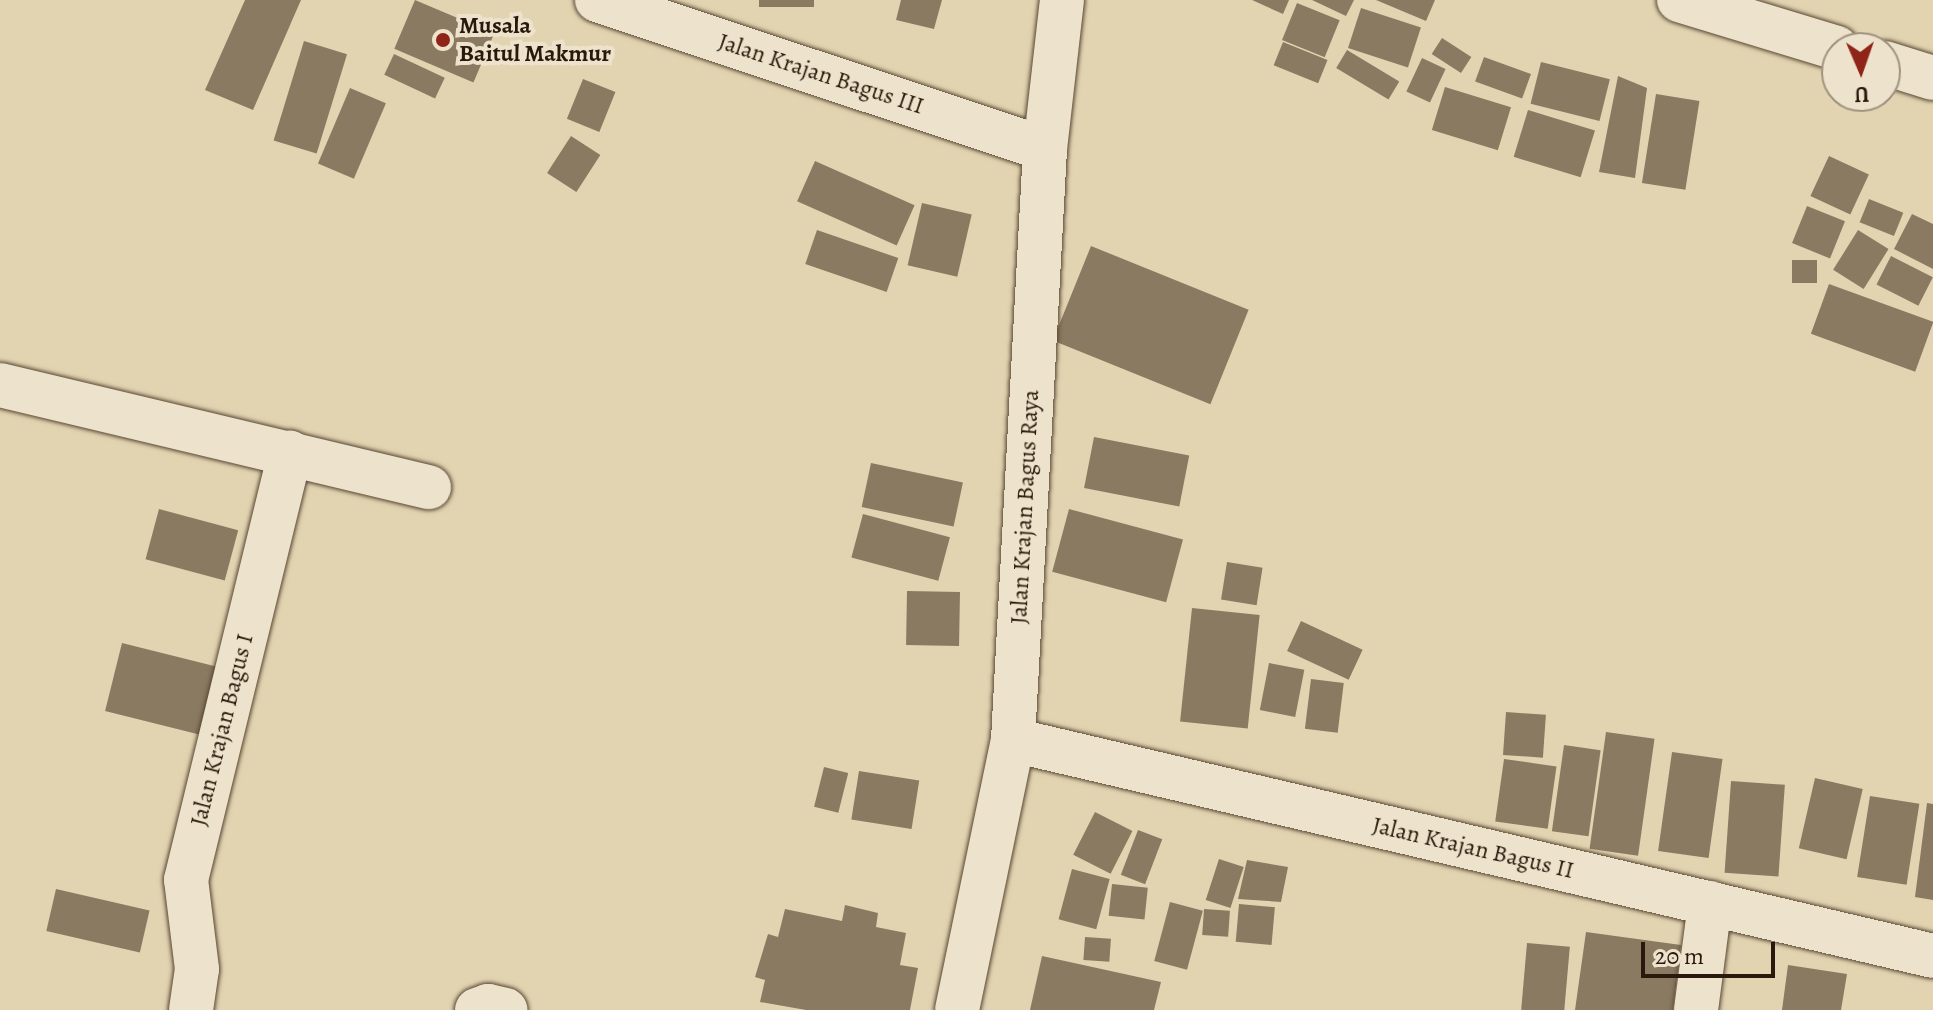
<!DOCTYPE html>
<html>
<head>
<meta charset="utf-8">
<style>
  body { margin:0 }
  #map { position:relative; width:1933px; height:1010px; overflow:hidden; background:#e3d4b1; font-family:Alegreya,serif }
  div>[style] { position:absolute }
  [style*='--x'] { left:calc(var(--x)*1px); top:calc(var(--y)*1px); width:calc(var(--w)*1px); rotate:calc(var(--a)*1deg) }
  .building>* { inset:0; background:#8a7a61; transform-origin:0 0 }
  .roads { filter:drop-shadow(0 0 2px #584734) drop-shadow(0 0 2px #584734) }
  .minor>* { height:44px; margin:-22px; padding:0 22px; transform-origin:22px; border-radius:22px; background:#ede3cc }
  .dots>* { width:22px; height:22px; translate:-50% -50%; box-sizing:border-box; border:4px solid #ede3cc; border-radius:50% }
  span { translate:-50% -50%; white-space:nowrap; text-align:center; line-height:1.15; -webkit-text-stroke:8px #ede3cc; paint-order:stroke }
  .poi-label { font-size:24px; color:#29180b; font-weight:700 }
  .left { translate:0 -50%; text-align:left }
  .street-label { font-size:24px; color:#29180b }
  .north { position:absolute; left:1821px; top:32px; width:80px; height:80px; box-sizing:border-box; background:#ede3cc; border:2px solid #9f927f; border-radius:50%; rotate:178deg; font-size:22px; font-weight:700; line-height:32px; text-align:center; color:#29180b }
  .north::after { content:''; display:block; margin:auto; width:28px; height:36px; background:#8f2418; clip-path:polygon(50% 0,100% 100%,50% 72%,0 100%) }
  .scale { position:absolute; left:1641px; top:942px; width:134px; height:36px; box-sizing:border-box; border:4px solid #29180b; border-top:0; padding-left:10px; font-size:24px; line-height:28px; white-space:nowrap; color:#29180b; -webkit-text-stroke:6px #ede3cc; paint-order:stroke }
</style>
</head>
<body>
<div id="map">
  <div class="building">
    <div style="clip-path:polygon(245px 0,301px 0,253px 110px,205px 90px)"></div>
    <div style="left:415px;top:0;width:86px;height:53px;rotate:23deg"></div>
    <div style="left:759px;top:0;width:55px;height:7px"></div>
    <div style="clip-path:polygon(901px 0,942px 0,934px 29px,896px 20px)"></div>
    <div style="clip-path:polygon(1252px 0,1289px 0,1283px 14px)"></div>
    <div style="clip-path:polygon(1312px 0,1354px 0,1346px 16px)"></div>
    <div style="clip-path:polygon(1376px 0,1435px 0,1426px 21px)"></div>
    <div style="left:1297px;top:3px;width:46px;height:40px;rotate:22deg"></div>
    <div style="left:1361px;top:8px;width:63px;height:42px;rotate:18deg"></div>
    <div style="left:1442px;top:38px;width:35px;height:19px;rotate:33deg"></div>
    <div style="left:304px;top:41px;width:45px;height:104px;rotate:17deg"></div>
    <div style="left:1283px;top:42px;width:48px;height:25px;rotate:22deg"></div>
    <div style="left:1347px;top:50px;width:61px;height:21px;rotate:31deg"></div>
    <div style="left:394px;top:54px;width:56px;height:23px;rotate:25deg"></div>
    <div style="left:1484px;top:57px;width:50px;height:26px;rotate:20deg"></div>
    <div style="left:1422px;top:58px;width:26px;height:37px;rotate:25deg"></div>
    <div style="left:1541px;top:62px;width:71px;height:43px;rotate:14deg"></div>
    <div style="clip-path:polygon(1618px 76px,1647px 88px,1635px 178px,1599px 172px)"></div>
    <div style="left:583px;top:79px;width:35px;height:43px;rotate:22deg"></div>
    <div style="left:1445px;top:87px;width:69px;height:45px;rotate:17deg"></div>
    <div style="left:350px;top:88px;width:39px;height:82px;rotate:23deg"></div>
    <div style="left:1656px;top:94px;width:44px;height:90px;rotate:9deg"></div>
    <div style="left:1528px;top:110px;width:70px;height:49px;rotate:17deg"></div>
    <div style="left:571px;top:136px;width:35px;height:44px;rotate:33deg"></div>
    <div style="left:1829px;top:156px;width:44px;height:44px;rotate:25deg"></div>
    <div style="left:815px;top:161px;width:109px;height:44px;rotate:24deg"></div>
    <div style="left:1869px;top:199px;width:37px;height:25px;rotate:22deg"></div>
    <div style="left:922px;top:203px;width:51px;height:64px;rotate:13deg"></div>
    <div style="left:1807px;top:206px;width:41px;height:40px;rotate:22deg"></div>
    <div style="clip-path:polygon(1912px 214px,1933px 224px,1933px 269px,1894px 249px)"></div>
    <div style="left:817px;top:230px;width:86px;height:36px;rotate:19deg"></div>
    <div style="left:1858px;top:230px;width:36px;height:47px;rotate:32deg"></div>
    <div style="left:1091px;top:246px;width:170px;height:102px;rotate:22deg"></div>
    <div style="left:1891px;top:256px;width:47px;height:32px;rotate:27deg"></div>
    <div style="left:1792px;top:260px;width:25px;height:23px"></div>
    <div style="left:1829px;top:284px;width:111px;height:53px;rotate:20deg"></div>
    <div style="left:1094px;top:437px;width:97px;height:52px;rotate:11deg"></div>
    <div style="left:871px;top:463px;width:94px;height:45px;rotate:12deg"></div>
    <div style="left:159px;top:509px;width:82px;height:52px;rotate:15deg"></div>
    <div style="left:1069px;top:509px;width:118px;height:65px;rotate:15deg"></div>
    <div style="left:863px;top:514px;width:90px;height:45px;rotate:15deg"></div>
    <div style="left:1227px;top:562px;width:36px;height:38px;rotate:9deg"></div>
    <div style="left:907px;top:591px;width:53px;height:54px;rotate:1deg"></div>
    <div style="left:1192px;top:608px;width:68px;height:114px;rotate:6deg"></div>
    <div style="left:1301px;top:621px;width:68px;height:33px;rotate:25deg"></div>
    <div style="left:122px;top:643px;width:98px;height:70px;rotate:14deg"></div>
    <div style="left:1269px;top:663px;width:36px;height:48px;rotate:11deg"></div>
    <div style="left:1311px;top:679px;width:33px;height:50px;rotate:7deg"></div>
    <div style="left:1506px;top:712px;width:40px;height:43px;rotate:4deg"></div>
    <div style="left:1606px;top:732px;width:49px;height:118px;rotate:8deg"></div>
    <div style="left:1564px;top:745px;width:37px;height:87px;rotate:8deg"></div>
    <div style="left:1672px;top:752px;width:51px;height:100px;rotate:8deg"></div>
    <div style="left:1504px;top:759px;width:53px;height:63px;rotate:8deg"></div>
    <div style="left:824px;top:767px;width:25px;height:41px;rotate:14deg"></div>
    <div style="left:859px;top:771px;width:61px;height:49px;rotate:9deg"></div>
    <div style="left:1815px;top:778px;width:49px;height:72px;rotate:13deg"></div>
    <div style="left:1731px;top:781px;width:54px;height:92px;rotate:4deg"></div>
    <div style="left:1870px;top:796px;width:50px;height:82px;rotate:9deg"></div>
    <div style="clip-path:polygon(1927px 803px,1933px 804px,1933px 900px,1915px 897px)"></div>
    <div style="left:1095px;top:812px;width:42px;height:48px;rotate:27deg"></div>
    <div style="left:1138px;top:830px;width:26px;height:48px;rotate:21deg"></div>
    <div style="left:1219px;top:859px;width:26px;height:43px;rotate:18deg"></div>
    <div style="clip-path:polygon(1247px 860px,1288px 867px,1281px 902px,1238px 899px)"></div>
    <div style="left:1072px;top:869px;width:39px;height:52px;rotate:15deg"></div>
    <div style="left:1112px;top:884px;width:36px;height:32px;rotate:6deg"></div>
    <div style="left:56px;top:889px;width:96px;height:43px;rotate:13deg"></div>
    <div style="left:1170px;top:902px;width:34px;height:61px;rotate:15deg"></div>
    <div style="left:1239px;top:904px;width:36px;height:38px;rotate:5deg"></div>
    <div style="clip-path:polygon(845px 905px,878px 913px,876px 927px,906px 933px,900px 965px,918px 968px,910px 1010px,806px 1010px,760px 1002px,765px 980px,755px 977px,768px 934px,778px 937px,785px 909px,842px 921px)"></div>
    <div style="left:1204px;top:909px;width:26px;height:26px;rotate:4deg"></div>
    <div style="clip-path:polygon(1586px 932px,1681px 945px,1673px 1010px,1575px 1010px)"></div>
    <div style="left:1085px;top:937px;width:26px;height:23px;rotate:4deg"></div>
    <div style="left:1527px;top:943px;width:43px;height:67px;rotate:5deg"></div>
    <div style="clip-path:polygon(1042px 956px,1161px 982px,1154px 1010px,1030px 1010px)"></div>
    <div style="clip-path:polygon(1788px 965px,1847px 974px,1841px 1010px,1782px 1010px)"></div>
  </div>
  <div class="roads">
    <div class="minor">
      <div style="--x:597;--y:0;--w:472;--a:18.4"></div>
      <div style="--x:1679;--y:0;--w:165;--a:16.9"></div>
      <div style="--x:1885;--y:63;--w:50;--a:17.4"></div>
      <div style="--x:0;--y:385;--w:441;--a:13.4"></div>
      <div style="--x:1013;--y:740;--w:945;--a:13.21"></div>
      <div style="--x:191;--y:1010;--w:41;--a:-81.7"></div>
      <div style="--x:197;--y:969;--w:90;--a:-97"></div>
      <div style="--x:186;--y:880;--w:440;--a:-76.3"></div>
      <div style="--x:477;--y:1010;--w:12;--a:-20"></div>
      <div style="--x:488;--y:1006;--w:18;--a:13"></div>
      <div style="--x:957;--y:1010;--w:276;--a:-78.3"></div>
      <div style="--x:1013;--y:740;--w:592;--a:-86.9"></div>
      <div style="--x:1045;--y:149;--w:150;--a:-83.5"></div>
      <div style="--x:1696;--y:1010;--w:108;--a:-82.5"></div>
    </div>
  </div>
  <div class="dots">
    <div style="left:443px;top:40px;background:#8f2418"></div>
  </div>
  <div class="poi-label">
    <span class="left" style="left:459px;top:40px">Musala<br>Baitul Makmur</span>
  </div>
  <div class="street-label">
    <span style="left:821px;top:74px;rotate:18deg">Jalan Krajan Bagus III</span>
    <span style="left:1025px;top:507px;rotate:-87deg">Jalan Krajan Bagus Raya</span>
    <span style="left:222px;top:730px;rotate:-76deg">Jalan Krajan Bagus I</span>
    <span style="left:1473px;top:848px;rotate:13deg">Jalan Krajan Bagus II</span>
  </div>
  <div class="north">U</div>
  <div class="scale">20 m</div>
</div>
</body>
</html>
